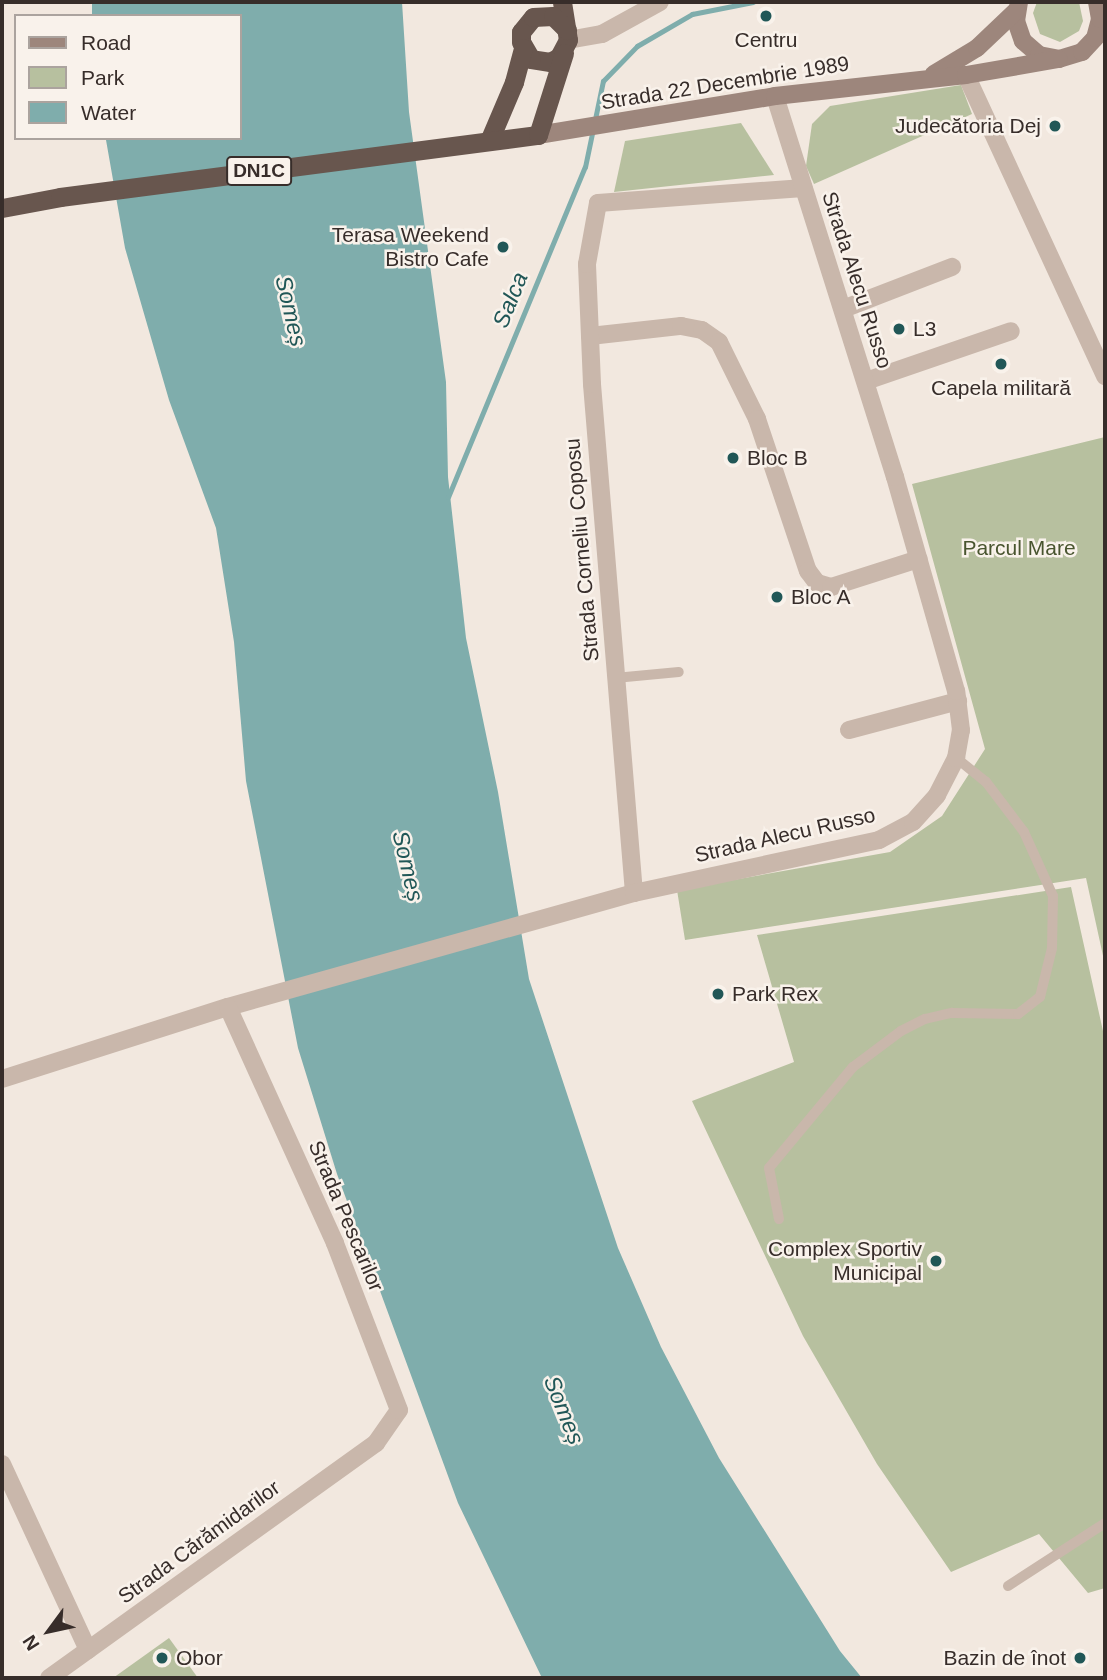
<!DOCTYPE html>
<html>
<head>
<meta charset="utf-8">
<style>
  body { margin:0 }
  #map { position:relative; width:1107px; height:1680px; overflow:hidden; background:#f2e8df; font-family:Arial,sans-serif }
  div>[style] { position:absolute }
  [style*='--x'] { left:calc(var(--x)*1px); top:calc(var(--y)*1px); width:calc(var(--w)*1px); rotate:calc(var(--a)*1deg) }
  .green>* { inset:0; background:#b7c09f }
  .water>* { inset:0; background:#7fadac }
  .stream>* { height:5px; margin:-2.5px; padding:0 2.5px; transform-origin:2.5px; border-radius:2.5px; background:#7fadac }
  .service>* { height:10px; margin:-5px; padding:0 5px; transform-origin:5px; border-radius:5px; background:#c9b7ab }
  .minor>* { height:18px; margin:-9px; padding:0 9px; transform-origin:9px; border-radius:9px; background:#c9b7ab }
  .secondary>* { height:18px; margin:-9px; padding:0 9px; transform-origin:9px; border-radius:9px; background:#9d867c }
  .trunk>* { height:19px; margin:-9.5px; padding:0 9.5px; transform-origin:9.5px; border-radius:9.5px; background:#68564e }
  .dots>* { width:19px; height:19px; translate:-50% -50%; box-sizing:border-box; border:4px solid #f9f2eb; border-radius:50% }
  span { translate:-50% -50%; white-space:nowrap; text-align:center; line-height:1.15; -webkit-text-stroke:5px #f9f2eb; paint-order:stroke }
  .shield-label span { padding:2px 5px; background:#f9f2eb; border:2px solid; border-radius:5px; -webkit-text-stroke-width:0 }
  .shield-label { font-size:19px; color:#372d2a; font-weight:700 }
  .poi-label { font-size:21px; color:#372d2a }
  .right { translate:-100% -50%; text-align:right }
  .left { translate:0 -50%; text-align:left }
  .street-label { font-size:21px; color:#372d2a }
  .park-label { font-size:21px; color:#49552f }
  .water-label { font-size:23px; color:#215757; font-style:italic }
  .frame { position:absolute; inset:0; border:4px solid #372d2a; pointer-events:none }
  .legend { position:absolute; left:14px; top:14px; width:228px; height:126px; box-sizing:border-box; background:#f9f2eb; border:2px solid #aba39e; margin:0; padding:9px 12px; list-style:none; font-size:21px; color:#372d2a }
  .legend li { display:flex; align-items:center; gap:14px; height:35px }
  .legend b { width:35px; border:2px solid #aba39e }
  .north { position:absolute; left:14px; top:1596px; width:70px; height:70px; -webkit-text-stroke:5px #f9f2eb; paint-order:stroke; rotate:237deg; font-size:19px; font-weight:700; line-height:28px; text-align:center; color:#372d2a }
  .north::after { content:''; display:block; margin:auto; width:24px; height:32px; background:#372d2a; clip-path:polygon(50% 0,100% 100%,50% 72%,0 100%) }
</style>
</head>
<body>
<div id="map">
  <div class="green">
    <div style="clip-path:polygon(1037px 2px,1079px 2px,1083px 21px,1079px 31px,1060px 42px,1040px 34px,1033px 13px)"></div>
    <div style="clip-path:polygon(961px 85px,972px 114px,814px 184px,806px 166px,812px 124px,830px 106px)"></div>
    <div style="clip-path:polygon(741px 123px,774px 175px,614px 192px,625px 141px)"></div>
    <div style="clip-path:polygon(1105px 437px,1105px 965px,1086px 878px,685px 940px,677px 890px,890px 852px,942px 816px,985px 749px,912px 484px)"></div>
    <div style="clip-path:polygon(1071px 887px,1105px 1040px,1105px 1588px,1088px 1593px,1039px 1534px,951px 1572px,877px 1464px,803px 1336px,692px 1101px,794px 1062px,757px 935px)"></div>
    <div style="clip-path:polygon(169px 1638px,198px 1678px,113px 1678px)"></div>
  </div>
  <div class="water">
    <div style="clip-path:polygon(92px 2px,402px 2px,409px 112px,446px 382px,448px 477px,466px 638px,498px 792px,529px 979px,618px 1248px,661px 1347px,719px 1458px,840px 1651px,862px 1678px,542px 1678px,458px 1503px,337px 1174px,298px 1048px,246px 781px,234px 642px,216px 528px,169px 400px,125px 248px,106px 140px,240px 138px,240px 16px,92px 16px)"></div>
  </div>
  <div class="stream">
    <div style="--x:448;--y:497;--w:357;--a:-67.5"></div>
    <div style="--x:585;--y:167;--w:88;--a:-78.2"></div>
    <div style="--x:603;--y:81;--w:49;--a:-45.8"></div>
    <div style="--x:637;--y:46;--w:64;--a:-30.2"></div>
    <div style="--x:692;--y:14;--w:62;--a:-11.1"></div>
  </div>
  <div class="service">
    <div style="--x:615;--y:678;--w:64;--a:-5.4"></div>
    <div style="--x:779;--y:1219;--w:52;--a:-101.1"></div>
    <div style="--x:769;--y:1168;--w:131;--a:-50.3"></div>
    <div style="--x:853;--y:1067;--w:60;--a:-36.9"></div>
    <div style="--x:901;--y:1031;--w:27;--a:-27"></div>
    <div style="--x:925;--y:1019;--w:28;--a:-13"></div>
    <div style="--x:952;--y:1013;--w:66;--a:0.9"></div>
    <div style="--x:1018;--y:1014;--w:28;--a:-38"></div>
    <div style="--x:1040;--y:997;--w:50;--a:-76.2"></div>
    <div style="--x:1052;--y:948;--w:52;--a:-88.9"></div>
    <div style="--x:1053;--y:896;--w:70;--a:-114.4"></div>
    <div style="--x:1024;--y:832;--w:63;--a:-127.2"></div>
    <div style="--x:986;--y:782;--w:38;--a:-141"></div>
    <div style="--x:1008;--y:1586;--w:116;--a:-33"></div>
  </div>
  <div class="minor">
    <div style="--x:568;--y:40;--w:35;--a:-10"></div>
    <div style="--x:602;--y:34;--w:66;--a:-28.9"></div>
    <div style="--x:966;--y:75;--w:332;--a:65.2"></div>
    <div style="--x:843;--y:309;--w:117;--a:-21.1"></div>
    <div style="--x:590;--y:336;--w:92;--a:-6.3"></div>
    <div style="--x:681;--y:326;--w:21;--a:11"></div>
    <div style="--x:702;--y:330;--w:21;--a:35"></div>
    <div style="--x:719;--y:342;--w:86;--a:63.7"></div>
    <div style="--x:757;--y:419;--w:160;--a:71.5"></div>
    <div style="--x:808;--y:571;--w:15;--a:53"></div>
    <div style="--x:817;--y:583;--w:15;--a:16"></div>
    <div style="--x:831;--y:587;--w:92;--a:-17.7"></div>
    <div style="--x:866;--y:381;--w:153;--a:-19"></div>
    <div style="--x:849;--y:730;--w:113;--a:-14.9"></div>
    <div style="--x:634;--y:893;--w:511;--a:-94.72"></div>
    <div style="--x:592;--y:384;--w:120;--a:-92.4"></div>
    <div style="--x:587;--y:264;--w:62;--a:-79.8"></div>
    <div style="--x:598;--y:203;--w:206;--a:-4.2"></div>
    <div style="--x:2;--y:1079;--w:237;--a:-17.7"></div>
    <div style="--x:228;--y:1007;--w:422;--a:-15.7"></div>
    <div style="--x:634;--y:893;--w:251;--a:-12.2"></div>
    <div style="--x:879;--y:840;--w:38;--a:-28"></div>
    <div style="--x:913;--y:822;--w:36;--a:-48"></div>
    <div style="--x:937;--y:795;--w:42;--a:-62.8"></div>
    <div style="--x:956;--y:758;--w:28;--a:-80"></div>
    <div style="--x:961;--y:730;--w:39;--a:-97"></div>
    <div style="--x:956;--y:691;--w:223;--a:-105.9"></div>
    <div style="--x:895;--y:477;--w:399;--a:-107.5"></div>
    <div style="--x:2;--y:1464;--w:205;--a:65.2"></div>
    <div style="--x:49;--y:1678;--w:403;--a:-35.7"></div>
    <div style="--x:376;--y:1443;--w:40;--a:-55.1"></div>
    <div style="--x:399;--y:1410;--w:179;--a:-111"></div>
    <div style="--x:335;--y:1243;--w:259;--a:-114.4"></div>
  </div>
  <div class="secondary">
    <div style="--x:1019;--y:2;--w:19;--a:99"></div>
    <div style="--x:1016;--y:21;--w:21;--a:71"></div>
    <div style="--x:1023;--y:41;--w:21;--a:41"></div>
    <div style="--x:1039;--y:55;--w:20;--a:11"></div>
    <div style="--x:1059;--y:59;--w:24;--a:-17"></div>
    <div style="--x:1082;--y:52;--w:19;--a:-47"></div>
    <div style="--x:1095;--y:38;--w:20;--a:-75"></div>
    <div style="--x:1100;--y:19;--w:17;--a:-100"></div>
    <div style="--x:934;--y:74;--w:50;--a:-31.2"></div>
    <div style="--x:977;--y:48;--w:54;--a:-43.5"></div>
    <div style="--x:538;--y:135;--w:240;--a:-9.3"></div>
    <div style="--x:775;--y:96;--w:192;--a:-6.3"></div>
    <div style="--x:966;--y:75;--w:94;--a:-9.8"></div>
  </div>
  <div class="trunk">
    <div style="--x:562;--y:2;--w:38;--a:81"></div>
    <div style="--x:568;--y:40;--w:19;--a:118"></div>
    <div style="--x:559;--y:57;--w:10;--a:151"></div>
    <div style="--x:550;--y:62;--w:19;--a:-171"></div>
    <div style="--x:531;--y:59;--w:20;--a:-120"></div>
    <div style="--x:521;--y:42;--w:10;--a:-90"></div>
    <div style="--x:521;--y:32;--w:19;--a:-51"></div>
    <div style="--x:533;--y:17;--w:20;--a:-3"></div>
    <div style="--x:553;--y:16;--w:20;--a:45"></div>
    <div style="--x:489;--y:141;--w:64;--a:-67"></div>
    <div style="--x:514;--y:82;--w:35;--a:-75"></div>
    <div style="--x:2;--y:208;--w:59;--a:-10.7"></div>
    <div style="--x:60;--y:197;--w:482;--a:-7.4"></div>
    <div style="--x:538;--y:135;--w:86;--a:-72.4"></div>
  </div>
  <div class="dots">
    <div style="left:766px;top:16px;background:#215757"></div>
    <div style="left:1055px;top:126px;background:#215757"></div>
    <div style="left:503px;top:247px;background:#215757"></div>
    <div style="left:899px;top:329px;background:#215757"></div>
    <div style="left:1001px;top:364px;background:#215757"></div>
    <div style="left:733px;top:458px;background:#215757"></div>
    <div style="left:777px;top:597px;background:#215757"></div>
    <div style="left:718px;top:994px;background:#215757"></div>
    <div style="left:936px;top:1261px;background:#215757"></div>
    <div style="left:162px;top:1658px;background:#215757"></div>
    <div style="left:1080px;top:1658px;background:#215757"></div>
  </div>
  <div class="shield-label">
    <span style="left:259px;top:171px">DN1C</span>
  </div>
  <div class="poi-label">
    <span style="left:766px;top:40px">Centru</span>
    <span class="right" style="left:1041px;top:126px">Judecătoria Dej</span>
    <span class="right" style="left:489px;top:247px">Terasa Weekend<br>Bistro Cafe</span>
    <span class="left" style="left:913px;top:329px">L3</span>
    <span style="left:1001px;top:388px">Capela militară</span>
    <span class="left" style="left:747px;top:458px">Bloc B</span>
    <span class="left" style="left:791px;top:597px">Bloc A</span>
    <span class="left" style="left:732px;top:994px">Park Rex</span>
    <span class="right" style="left:922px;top:1261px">Complex Sportiv<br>Municipal</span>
    <span class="left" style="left:176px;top:1658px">Obor</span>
    <span class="right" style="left:1066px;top:1658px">Bazin de înot</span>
  </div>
  <div class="street-label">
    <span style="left:725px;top:83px;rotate:-9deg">Strada 22 Decembrie 1989</span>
    <span style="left:857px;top:280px;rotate:72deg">Strada Alecu Russo</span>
    <span style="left:582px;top:550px;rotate:-95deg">Strada Corneliu Coposu</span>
    <span style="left:785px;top:835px;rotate:-13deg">Strada Alecu Russo</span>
    <span style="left:346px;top:1216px;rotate:67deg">Strada Pescarilor</span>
    <span style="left:199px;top:1542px;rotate:-36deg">Strada Cărămidarilor</span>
  </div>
  <div class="park-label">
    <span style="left:1019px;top:548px">Parcul Mare</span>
  </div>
  <div class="water-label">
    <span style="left:510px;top:300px;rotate:-68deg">Salca</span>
    <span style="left:291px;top:311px;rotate:77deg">Someș</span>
    <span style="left:408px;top:866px;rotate:77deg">Someș</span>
    <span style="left:564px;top:1410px;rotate:68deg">Someș</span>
  </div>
  <div class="frame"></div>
  <ul class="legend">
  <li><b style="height:9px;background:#9d867c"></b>Road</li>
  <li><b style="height:19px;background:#b7c09f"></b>Park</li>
  <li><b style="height:19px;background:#7fadac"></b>Water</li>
  </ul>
  <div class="north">N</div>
</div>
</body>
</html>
